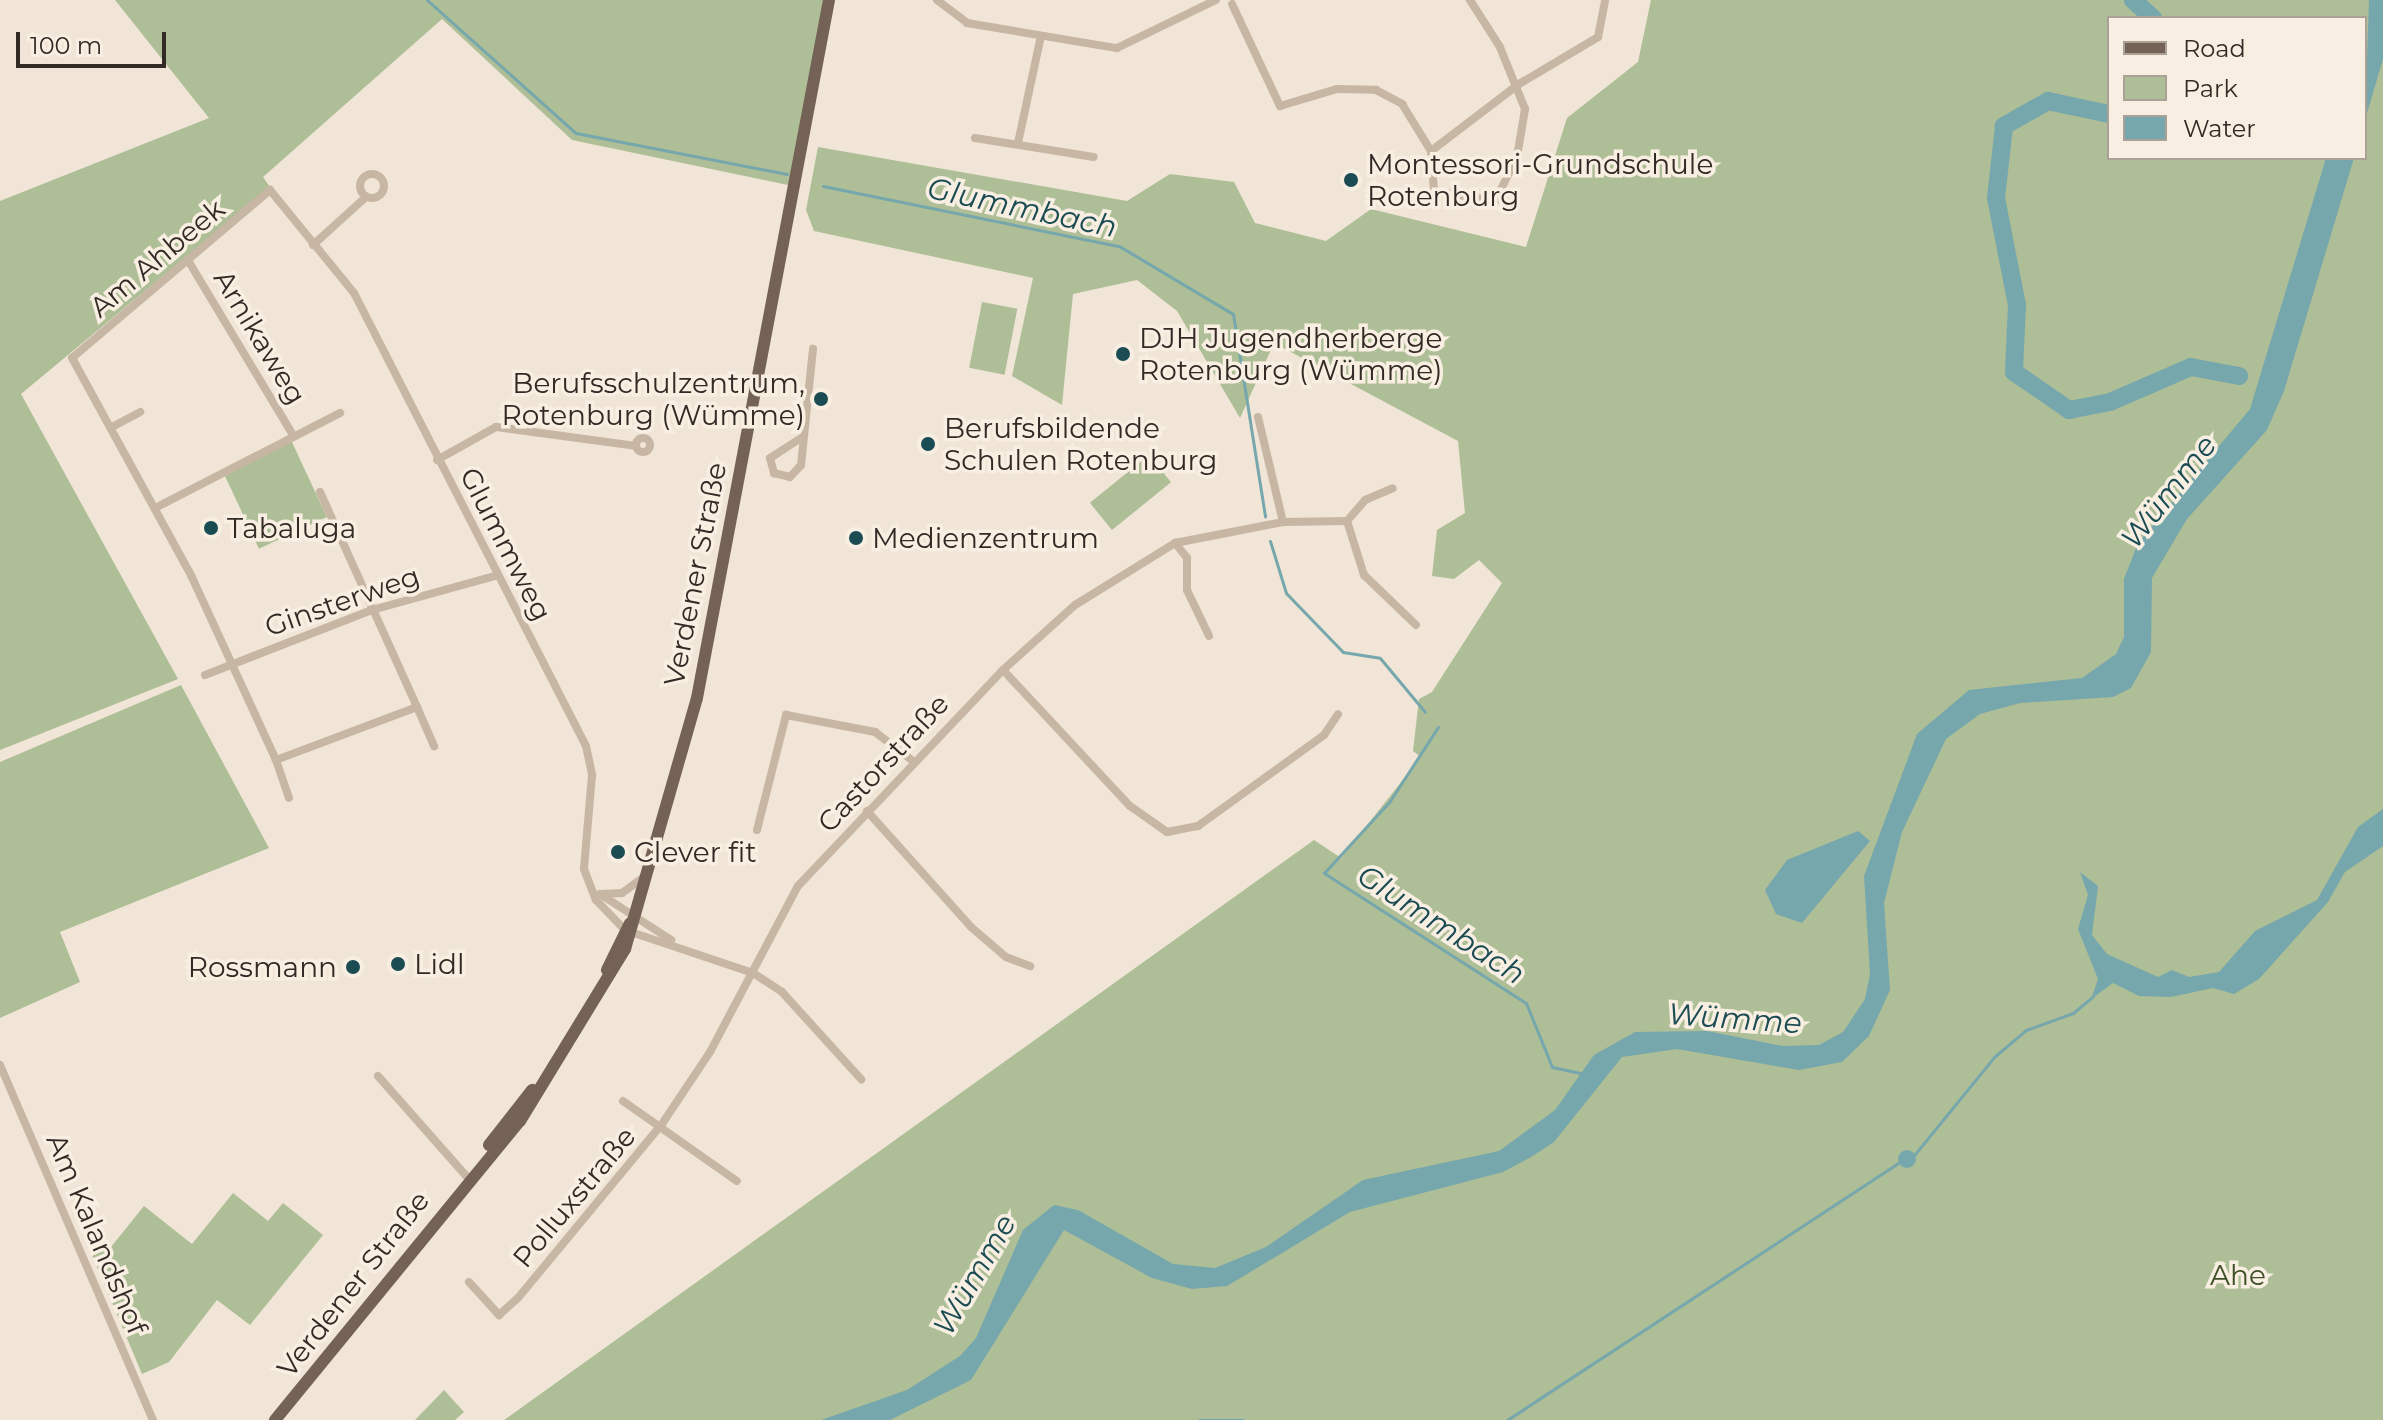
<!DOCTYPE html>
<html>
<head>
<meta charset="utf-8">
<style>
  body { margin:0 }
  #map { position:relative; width:2383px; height:1420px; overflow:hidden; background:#f0e5d6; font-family:Montserrat,sans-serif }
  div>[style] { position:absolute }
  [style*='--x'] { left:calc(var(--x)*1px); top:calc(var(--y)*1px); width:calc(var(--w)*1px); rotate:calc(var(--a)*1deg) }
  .green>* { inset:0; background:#aebe97; transform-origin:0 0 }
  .water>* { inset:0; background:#76a7ac }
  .round { border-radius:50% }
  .stream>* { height:3px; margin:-1.5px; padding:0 1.5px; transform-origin:1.5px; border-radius:1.5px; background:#76a7ac }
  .river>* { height:18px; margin:-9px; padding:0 9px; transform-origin:9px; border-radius:9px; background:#76a7ac }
  .minor>* { height:8px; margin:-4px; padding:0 4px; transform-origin:4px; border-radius:4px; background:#c7b6a3 }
  .minor>.ring { margin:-4px; padding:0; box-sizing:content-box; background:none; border:8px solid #c7b6a3; border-radius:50% }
  .primary>* { height:12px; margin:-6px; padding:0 6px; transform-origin:6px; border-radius:6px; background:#746256 }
  .dots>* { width:22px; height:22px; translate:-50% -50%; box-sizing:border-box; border:4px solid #f8efe2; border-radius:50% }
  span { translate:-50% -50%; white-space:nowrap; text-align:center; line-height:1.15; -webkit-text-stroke:7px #f8efe2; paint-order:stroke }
  .poi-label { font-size:28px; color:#322a25 }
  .left { translate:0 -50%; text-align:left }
  .right { translate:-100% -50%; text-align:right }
  .street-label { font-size:28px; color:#322a25 }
  .park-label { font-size:28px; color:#3f5029 }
  .water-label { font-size:30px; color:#1b4b53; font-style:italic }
  .legend { position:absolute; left:2107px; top:16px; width:260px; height:144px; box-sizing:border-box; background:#f8efe2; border:2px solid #a9a096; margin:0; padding:10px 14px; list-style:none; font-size:24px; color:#322a25 }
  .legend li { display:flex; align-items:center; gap:16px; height:40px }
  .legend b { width:40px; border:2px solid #a9a096 }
  .scale { position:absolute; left:16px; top:32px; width:150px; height:36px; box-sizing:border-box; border:4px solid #322a25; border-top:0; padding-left:10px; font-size:24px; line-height:28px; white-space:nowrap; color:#322a25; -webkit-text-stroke:6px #f8efe2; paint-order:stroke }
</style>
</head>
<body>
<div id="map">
  <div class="green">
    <div style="clip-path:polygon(115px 0,829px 0,793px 186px,572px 140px,442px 19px,263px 177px,270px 187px,21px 394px,178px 679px,0 750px,0 201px,209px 118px)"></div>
    <div style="clip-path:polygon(evenodd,1651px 0,2383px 0,2383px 1420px,504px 1420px,1314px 840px,1341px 858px,1421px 757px,1413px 751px,1419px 699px,1432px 692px,1502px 583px,1479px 560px,1454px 579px,1432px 576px,1437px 530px,1465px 513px,1458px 441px,1274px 343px,1240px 418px,1177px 311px,1137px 280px,1073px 294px,1062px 405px,1012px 376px,1033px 278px,814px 231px,806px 210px,818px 147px,1127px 201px,1170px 174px,1234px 182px,1255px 223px,1326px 241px,1371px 209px,1526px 247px,1567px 118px,1638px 62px,1651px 0,2109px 18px,2365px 18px,2365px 158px,2109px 158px,2109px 18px)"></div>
    <div style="left:982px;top:302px;width:36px;height:67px;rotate:11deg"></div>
    <div style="left:291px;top:440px;width:85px;height:75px;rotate:65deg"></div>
    <div style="left:1149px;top:455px;width:35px;height:76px;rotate:51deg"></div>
    <div style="clip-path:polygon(181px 685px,269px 848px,60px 932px,80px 982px,0 1018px,0 762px)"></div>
    <div style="clip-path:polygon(233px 1193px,268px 1221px,283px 1203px,323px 1235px,250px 1325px,217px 1300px,169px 1362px,142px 1374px,92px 1255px,111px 1247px,144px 1206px,192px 1244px)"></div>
    <div style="clip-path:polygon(444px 1390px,464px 1412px,455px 1420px,415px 1420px)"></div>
  </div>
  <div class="water">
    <div style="clip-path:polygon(2369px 0,2383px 0,2383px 59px,2365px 120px)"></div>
    <div style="clip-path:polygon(2326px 158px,2354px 158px,2284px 391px,2267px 430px,2187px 519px,2152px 578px,2151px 652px,2131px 688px,2113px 697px,2020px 703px,1980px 714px,1946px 739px,1902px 832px,1884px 903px,1890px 990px,1869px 1036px,1842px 1062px,1799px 1070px,1677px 1049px,1622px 1057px,1554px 1142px,1531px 1157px,1503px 1172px,1350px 1212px,1227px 1286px,1192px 1289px,1152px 1278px,1064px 1230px,971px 1380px,890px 1420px,821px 1420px,907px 1390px,960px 1356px,976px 1338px,1023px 1230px,1054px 1205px,1078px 1210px,1173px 1264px,1215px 1268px,1266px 1247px,1363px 1180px,1499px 1151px,1555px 1110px,1594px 1055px,1635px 1032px,1707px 1031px,1783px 1046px,1819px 1045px,1843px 1032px,1865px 999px,1870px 974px,1864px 876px,1917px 734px,1969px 690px,2082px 678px,2116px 654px,2124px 637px,2124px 579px,2138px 543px,2250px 409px)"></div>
    <div style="clip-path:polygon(2383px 809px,2383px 846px,2345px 872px,2328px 902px,2259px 979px,2234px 994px,2213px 988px,2171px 997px,2139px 996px,2113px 983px,2091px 999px,2098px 979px,2078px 929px,2088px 895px,2080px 872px,2098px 886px,2092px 935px,2107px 954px,2158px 977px,2172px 970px,2189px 977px,2219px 972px,2255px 931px,2317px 900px,2358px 827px)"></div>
    <div style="clip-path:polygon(1858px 831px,1870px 841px,1802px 923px,1776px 914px,1765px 890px,1787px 860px)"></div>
    <div class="round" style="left:1898px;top:1150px;width:18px;height:18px"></div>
  </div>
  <div class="stream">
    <div style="--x:427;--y:0;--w:200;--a:41.8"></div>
    <div style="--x:576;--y:133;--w:215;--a:11"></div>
    <div style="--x:823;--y:186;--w:302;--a:11.5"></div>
    <div style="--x:1119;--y:246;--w:133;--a:30.8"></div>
    <div style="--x:1233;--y:314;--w:205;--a:81"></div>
    <div style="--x:1270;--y:541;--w:54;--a:72.9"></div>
    <div style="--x:1286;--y:593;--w:82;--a:46"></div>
    <div style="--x:1343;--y:652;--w:37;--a:9"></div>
    <div style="--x:1380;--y:658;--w:70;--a:50.2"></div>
    <div style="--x:1438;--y:727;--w:88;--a:123"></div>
    <div style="--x:1390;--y:801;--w:98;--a:132.5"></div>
    <div style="--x:1324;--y:873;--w:240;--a:32.8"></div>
    <div style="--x:1526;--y:1003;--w:69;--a:67.9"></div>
    <div style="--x:1552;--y:1067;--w:30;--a:12"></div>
    <div style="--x:1915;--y:1154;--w:125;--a:-50.8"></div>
    <div style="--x:1994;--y:1057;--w:42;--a:-40.2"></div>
    <div style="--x:2026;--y:1030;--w:50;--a:-19.9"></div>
    <div style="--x:2073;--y:1013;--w:26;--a:-40"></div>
    <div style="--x:1199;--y:1420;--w:44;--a:0"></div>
    <div style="--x:1507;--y:1420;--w:468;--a:-33.3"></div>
  </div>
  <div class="river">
    <div style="--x:2133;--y:0;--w:27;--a:42"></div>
    <div style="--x:2109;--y:114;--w:62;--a:-168"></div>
    <div style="--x:2048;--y:101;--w:51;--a:150.4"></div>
    <div style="--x:2004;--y:126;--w:72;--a:96.3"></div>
    <div style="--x:1996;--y:198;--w:109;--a:78.9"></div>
    <div style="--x:2017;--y:305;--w:67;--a:92.6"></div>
    <div style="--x:2014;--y:372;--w:67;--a:34.6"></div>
    <div style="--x:2069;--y:410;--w:42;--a:-11"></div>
    <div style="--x:2110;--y:402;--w:88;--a:-23.4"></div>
    <div style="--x:2191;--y:367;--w:49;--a:10.6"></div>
  </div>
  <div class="minor">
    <div style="--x:937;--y:0;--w:38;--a:37"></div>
    <div style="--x:967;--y:23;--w:152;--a:9.5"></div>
    <div style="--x:1117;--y:48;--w:110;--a:-25.9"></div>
    <div style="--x:1232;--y:4;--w:113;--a:64.8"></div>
    <div style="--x:1280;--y:106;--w:59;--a:-16.6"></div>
    <div style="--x:1337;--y:89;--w:39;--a:1"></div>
    <div style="--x:1376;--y:90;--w:30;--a:28"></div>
    <div style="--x:1402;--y:104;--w:55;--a:58.3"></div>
    <div style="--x:1431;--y:151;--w:40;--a:85.7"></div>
    <div style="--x:1434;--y:191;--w:62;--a:9.3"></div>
    <div style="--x:1495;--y:201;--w:49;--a:-63.4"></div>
    <div style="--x:1517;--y:157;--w:49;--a:-80.5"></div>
    <div style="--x:1525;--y:109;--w:67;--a:-112"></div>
    <div style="--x:1500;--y:47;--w:56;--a:-122.6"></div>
    <div style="--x:975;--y:138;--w:120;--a:9.1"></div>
    <div style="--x:1018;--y:143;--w:109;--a:-77.9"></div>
    <div style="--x:1431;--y:151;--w:111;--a:-37.3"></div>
    <div style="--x:1519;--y:84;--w:92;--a:-30.7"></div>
    <div style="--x:1598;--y:37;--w:38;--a:-79"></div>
    <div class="ring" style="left:360px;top:174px;width:16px;height:16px"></div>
    <div style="--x:313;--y:245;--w:72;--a:-42.2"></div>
    <div style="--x:189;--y:262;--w:202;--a:59"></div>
    <div style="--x:1258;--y:417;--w:108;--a:76.6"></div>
    <div style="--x:112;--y:427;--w:32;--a:-28"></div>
    <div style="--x:801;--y:438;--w:37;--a:147"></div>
    <div style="--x:770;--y:458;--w:16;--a:75"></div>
    <div style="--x:774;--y:473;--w:16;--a:14"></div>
    <div style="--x:790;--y:477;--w:16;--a:-47"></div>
    <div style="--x:801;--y:465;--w:117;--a:-84.1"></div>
    <div class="ring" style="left:636px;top:438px;width:6px;height:6px"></div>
    <div style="--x:437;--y:460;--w:68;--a:-29.2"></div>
    <div style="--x:496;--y:427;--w:141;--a:7.7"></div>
    <div style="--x:320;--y:492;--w:236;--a:65.7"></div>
    <div style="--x:417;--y:707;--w:151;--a:159.4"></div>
    <div style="--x:276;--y:760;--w:201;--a:-114.7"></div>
    <div style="--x:192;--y:577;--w:250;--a:-118.7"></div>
    <div style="--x:72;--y:358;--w:260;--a:-40.3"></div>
    <div style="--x:270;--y:190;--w:133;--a:50.8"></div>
    <div style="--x:354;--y:293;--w:509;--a:62.88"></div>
    <div style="--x:586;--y:746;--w:30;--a:78"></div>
    <div style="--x:592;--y:775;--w:94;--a:94.9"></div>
    <div style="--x:584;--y:869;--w:33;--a:69"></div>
    <div style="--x:596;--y:900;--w:42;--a:46"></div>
    <div style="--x:625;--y:930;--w:135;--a:18.6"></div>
    <div style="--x:753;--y:973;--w:35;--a:33"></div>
    <div style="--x:782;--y:992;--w:118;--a:47.8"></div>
    <div style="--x:157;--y:507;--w:206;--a:-27.2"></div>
    <div style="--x:1347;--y:521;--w:28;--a:-49"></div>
    <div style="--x:1365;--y:500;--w:30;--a:-23"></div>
    <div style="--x:1175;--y:543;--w:19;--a:51"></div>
    <div style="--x:1187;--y:558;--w:32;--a:90"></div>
    <div style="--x:1187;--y:590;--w:51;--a:64.4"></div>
    <div style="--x:1003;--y:670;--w:186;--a:47"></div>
    <div style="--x:1130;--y:806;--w:45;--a:35.1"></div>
    <div style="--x:1167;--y:832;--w:32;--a:-11"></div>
    <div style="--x:1198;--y:826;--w:155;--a:-35.8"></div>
    <div style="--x:1324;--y:735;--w:25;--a:-56"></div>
    <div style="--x:205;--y:675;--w:179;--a:-21.3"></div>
    <div style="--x:372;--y:610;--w:128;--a:-15.5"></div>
    <div style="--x:417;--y:707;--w:43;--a:66.4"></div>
    <div style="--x:276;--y:760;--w:40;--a:71.1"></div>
    <div style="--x:867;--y:811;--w:156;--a:48.1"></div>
    <div style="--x:971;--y:927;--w:46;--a:40.6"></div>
    <div style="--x:1006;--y:957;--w:26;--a:21"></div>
    <div style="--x:757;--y:830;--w:119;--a:-75.8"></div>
    <div style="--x:786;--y:715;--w:91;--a:10.8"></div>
    <div style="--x:875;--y:732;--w:48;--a:37.3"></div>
    <div style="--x:600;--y:894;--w:85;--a:32.9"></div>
    <div style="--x:601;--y:894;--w:21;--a:-3"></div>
    <div style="--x:622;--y:893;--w:29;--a:-36"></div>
    <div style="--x:0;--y:1065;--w:387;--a:66.7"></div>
    <div style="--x:378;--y:1076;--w:136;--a:48.6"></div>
    <div style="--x:623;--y:1101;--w:139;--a:35.1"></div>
    <div style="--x:469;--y:1282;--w:45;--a:47.7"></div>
    <div style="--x:499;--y:1315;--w:25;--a:-42"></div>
    <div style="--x:518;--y:1298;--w:226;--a:-50.4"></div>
    <div style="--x:662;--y:1124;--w:87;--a:-56.3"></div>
    <div style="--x:710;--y:1052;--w:188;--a:-62.1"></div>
    <div style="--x:798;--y:886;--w:298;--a:-46.5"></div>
    <div style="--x:1003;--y:670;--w:97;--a:-42.1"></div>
    <div style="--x:1075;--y:605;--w:118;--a:-31.8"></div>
    <div style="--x:1175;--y:543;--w:110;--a:-11"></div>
    <div style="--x:1283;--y:522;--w:64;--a:-0.9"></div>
    <div style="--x:1347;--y:521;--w:57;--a:72.5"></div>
    <div style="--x:1364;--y:575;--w:72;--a:43.9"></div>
  </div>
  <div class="primary">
    <div style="--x:607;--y:970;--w:52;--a:-63.9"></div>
    <div style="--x:489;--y:1145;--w:70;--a:-52"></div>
    <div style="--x:275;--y:1420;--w:387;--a:-50.7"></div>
    <div style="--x:520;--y:1121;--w:202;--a:-58.6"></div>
    <div style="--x:625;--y:949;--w:261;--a:-74"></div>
    <div style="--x:697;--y:698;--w:710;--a:-79.29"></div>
  </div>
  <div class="dots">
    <div style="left:1351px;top:180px;background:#1b4b53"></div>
    <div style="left:1123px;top:354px;background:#1b4b53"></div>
    <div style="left:821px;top:399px;background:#1b4b53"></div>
    <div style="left:928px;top:444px;background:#1b4b53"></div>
    <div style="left:211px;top:528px;background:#1b4b53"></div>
    <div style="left:856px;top:538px;background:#1b4b53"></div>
    <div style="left:618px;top:852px;background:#1b4b53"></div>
    <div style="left:398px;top:964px;background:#1b4b53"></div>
    <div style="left:353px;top:967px;background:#1b4b53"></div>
  </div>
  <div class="poi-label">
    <span class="left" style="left:1367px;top:180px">Montessori-Grundschule<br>Rotenburg</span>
    <span class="left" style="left:1139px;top:354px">DJH Jugendherberge<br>Rotenburg (Wümme)</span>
    <span class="right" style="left:805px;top:399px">Berufsschulzentrum,<br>Rotenburg (Wümme)</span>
    <span class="left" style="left:944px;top:444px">Berufsbildende<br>Schulen Rotenburg</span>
    <span class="left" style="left:227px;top:528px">Tabaluga</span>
    <span class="left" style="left:872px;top:538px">Medienzentrum</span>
    <span class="left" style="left:634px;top:852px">Clever fit</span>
    <span class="left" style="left:414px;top:964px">Lidl</span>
    <span class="right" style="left:337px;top:967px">Rossmann</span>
  </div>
  <div class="street-label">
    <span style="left:157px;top:258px;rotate:-40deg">Am Ahbeek</span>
    <span style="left:260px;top:337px;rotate:59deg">Arnikaweg</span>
    <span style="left:506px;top:544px;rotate:63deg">Glummweg</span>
    <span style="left:695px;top:574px;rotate:-79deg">Verdener Straße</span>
    <span style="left:342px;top:601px;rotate:-19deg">Ginsterweg</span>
    <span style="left:883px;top:763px;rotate:-47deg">Castorstraße</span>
    <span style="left:574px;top:1197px;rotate:-50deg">Polluxstraße</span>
    <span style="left:97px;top:1234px;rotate:67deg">Am Kalandshof</span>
    <span style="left:353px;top:1284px;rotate:-52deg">Verdener Straße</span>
  </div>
  <div class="park-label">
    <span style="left:2238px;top:1275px">Ahe</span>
  </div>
  <div class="water-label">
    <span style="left:1022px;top:208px;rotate:12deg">Glummbach</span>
    <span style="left:2169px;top:492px;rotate:-52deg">Wümme</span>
    <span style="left:1441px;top:925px;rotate:33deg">Glummbach</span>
    <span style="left:1735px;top:1019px;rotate:4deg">Wümme</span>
    <span style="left:975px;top:1275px;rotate:-60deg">Wümme</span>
  </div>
  <ul class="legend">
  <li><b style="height:10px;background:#746256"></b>Road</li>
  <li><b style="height:22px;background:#aebe97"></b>Park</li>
  <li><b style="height:22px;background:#76a7ac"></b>Water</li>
  </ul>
  <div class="scale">100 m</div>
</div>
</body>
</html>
